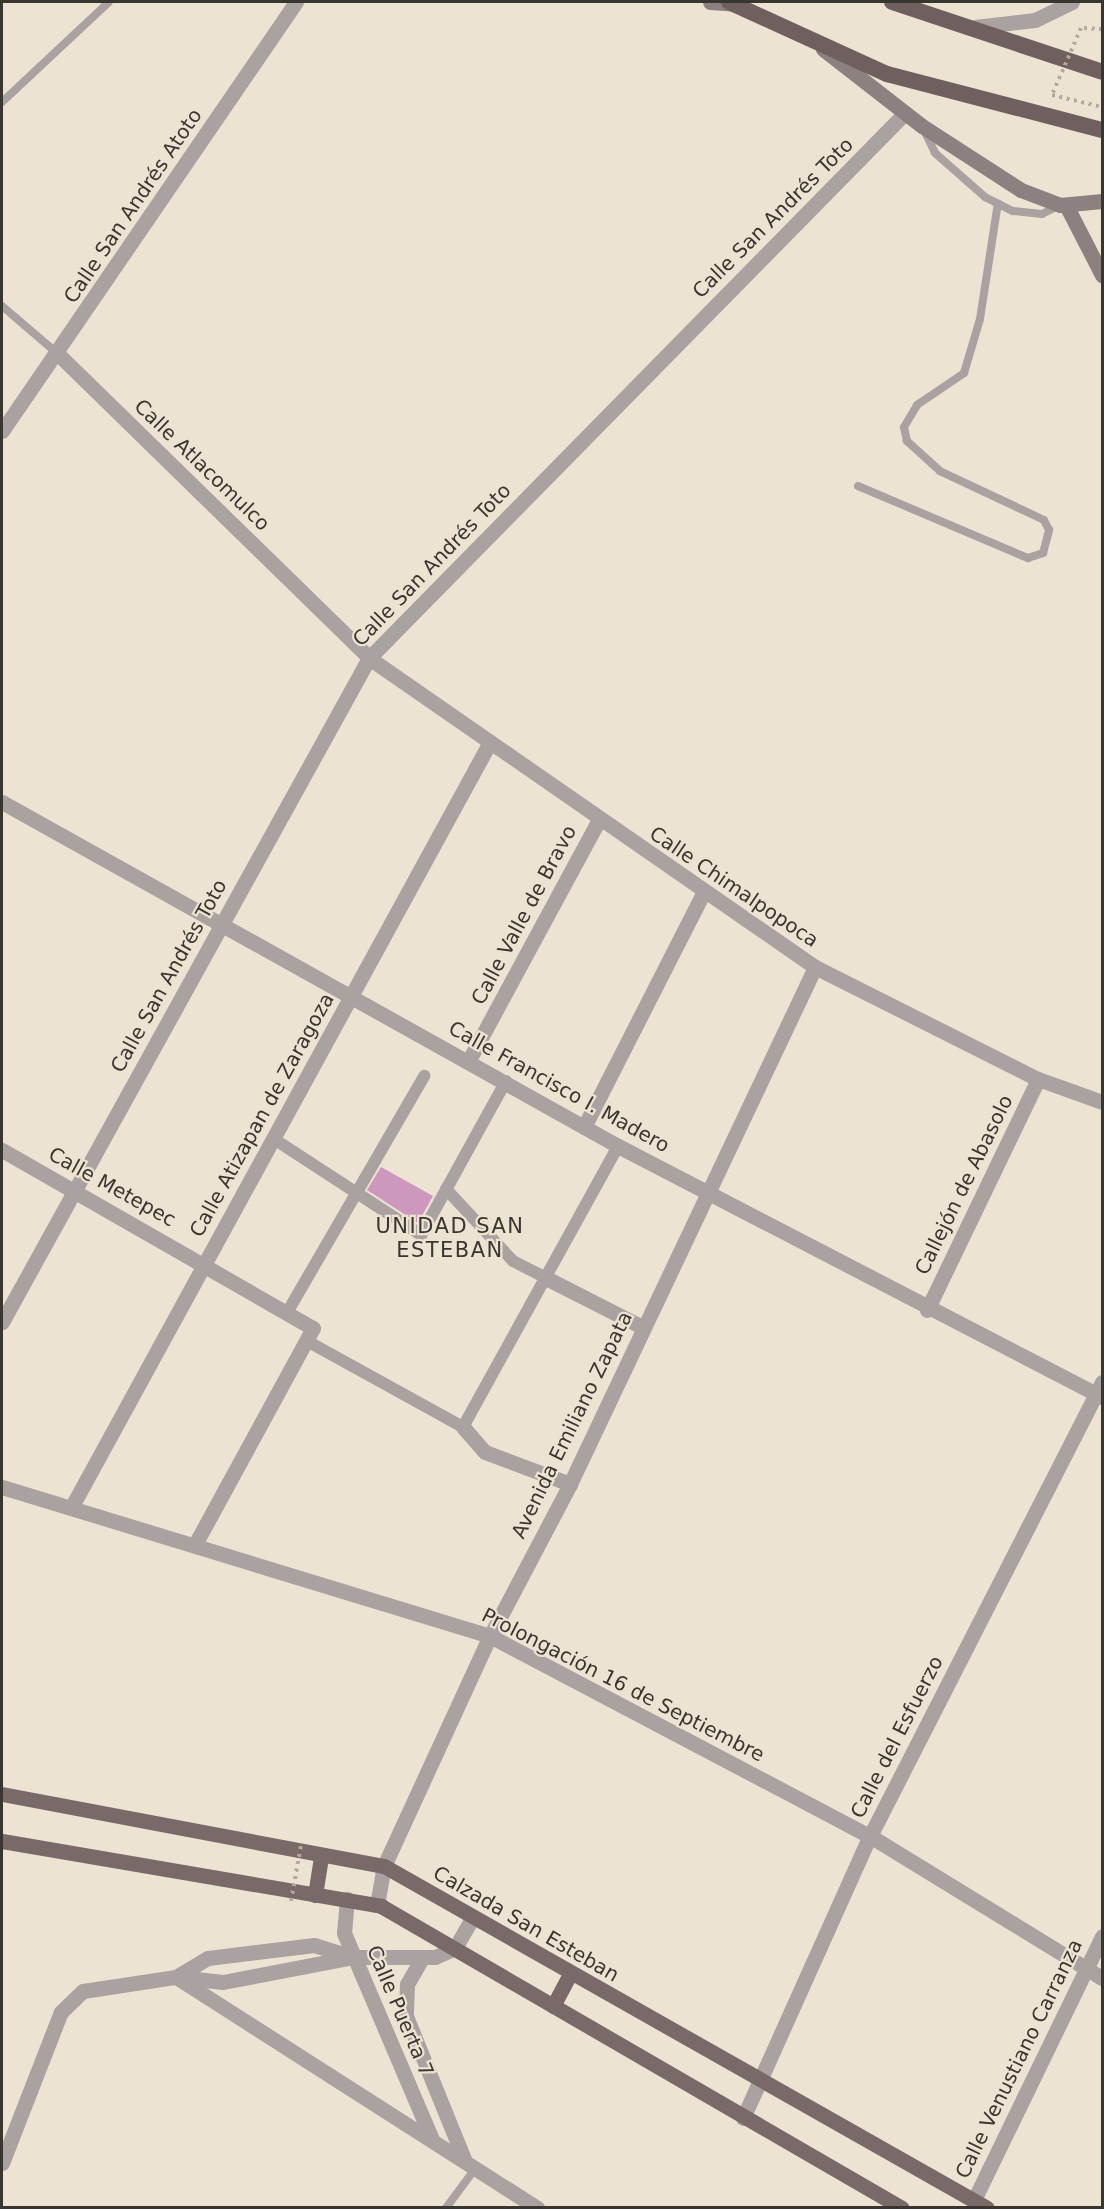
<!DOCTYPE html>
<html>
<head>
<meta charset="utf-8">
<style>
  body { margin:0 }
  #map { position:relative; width:1104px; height:2209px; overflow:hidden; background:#ede3d3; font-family:"DejaVu Sans",sans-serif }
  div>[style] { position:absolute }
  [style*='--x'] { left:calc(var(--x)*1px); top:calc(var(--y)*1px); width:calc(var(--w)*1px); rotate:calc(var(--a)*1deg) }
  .building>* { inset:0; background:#ce97be }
  .service>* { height:8px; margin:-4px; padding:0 4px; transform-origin:4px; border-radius:4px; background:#aaa1a1 }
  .pedestrian>* { height:12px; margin:-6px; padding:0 6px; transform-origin:6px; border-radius:6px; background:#aaa1a1 }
  .minor>* { height:15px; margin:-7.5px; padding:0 7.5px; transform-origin:7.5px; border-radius:7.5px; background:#aaa1a1 }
  .tertiary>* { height:15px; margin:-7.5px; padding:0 7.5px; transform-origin:7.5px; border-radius:7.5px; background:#aaa1a1 }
  .secondary>* { height:15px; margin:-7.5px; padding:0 7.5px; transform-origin:7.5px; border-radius:7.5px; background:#8d8080 }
  .primary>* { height:15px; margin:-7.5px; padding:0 7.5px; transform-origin:7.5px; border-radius:7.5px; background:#796969 }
  .trunk>* { height:16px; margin:-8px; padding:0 8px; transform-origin:8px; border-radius:8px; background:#705f5f }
  .path-bridge>* { height:4px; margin-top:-2px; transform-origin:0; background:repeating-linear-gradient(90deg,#b1aa9d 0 3px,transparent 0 7.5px) }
  span { translate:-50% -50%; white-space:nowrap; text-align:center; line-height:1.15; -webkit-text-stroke:4.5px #ede3d3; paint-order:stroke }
  .street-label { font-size:20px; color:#39362f }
  .neighbourhood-label { font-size:21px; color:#39362f; letter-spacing:1.5px }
  .frame { position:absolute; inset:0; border:3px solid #39362f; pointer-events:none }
</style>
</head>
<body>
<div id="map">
  <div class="building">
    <div style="clip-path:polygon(381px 1167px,433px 1196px,418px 1223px,367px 1190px)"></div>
  </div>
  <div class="service">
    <div style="--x:2;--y:102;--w:146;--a:-43.1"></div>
    <div style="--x:924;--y:130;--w:25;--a:64"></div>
    <div style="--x:935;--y:153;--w:67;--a:41.3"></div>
    <div style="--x:985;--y:197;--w:31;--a:27"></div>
    <div style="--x:1013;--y:211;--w:29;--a:6"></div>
    <div style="--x:1042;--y:214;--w:18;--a:-27"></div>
    <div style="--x:2;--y:306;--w:74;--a:40.6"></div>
    <div style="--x:858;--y:486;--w:185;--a:23"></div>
    <div style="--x:1028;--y:558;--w:16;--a:-18"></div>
    <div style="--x:1043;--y:553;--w:24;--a:-75"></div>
    <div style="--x:1049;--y:530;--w:11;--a:-117"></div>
    <div style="--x:1044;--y:520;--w:115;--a:-154.8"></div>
    <div style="--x:940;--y:471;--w:45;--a:-137.7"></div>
    <div style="--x:907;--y:441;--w:14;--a:-102"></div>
    <div style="--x:904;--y:427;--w:26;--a:-59"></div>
    <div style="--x:917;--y:405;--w:57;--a:-34.2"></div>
    <div style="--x:964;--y:373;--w:56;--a:-73.5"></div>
    <div style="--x:980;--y:319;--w:117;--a:-81.2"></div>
    <div style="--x:446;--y:2208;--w:49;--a:-53.4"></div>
  </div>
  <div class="pedestrian">
    <div style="--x:274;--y:1139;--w:176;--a:33.1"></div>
    <div style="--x:421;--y:1235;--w:176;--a:-61.1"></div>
    <div style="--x:446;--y:1189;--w:98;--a:47.1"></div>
    <div style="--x:513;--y:1261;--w:35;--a:27"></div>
    <div style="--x:288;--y:1311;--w:272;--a:-59.9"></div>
    <div style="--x:307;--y:1341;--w:178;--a:28.9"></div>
    <div style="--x:463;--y:1427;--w:321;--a:-61.1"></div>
  </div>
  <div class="minor">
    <div style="--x:975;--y:27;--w:60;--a:-6.7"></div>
    <div style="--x:1035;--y:20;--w:41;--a:-25.9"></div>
    <div style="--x:59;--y:355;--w:433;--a:44.3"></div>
    <div style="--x:369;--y:658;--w:543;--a:34.72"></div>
    <div style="--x:815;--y:967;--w:250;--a:26.7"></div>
    <div style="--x:1038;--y:1079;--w:68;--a:19.8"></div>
    <div style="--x:2;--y:802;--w:706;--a:29.18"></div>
    <div style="--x:618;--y:1146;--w:545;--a:27.41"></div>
    <div style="--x:469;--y:1060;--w:273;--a:-61.6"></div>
    <div style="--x:584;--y:1127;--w:263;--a:-63"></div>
    <div style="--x:2;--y:1150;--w:358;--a:29.8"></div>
    <div style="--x:313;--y:1328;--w:245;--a:118.6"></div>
    <div style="--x:544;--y:1277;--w:110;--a:27"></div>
    <div style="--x:927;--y:1310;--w:256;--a:-64.3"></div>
    <div style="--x:2;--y:1322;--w:759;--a:-61.07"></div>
    <div style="--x:369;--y:658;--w:764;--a:-45.48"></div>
    <div style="--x:463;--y:1427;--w:33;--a:49"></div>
    <div style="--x:485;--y:1452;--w:91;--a:20.6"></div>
    <div style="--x:2;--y:1487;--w:510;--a:16.98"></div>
    <div style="--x:490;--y:1636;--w:429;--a:27.8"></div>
    <div style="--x:870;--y:1836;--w:272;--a:31.5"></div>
    <div style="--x:71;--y:1508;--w:873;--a:-61.32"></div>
    <div style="--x:347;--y:1899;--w:34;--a:95"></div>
    <div style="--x:344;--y:1933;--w:222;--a:66.9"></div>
    <div style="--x:377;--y:1905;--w:40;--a:-80"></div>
    <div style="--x:384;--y:1866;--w:253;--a:-65.3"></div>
    <div style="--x:490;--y:1636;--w:172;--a:-62.2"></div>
    <div style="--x:570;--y:1484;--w:572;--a:-64.64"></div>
    <div style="--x:421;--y:1960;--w:28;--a:120"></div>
    <div style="--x:407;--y:1984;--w:32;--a:92"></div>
    <div style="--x:406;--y:2016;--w:157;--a:67.9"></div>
    <div style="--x:176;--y:1977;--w:37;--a:-31"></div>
    <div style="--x:208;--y:1958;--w:107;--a:-7"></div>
    <div style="--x:314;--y:1945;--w:41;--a:17.1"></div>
    <div style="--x:353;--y:1957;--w:82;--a:0"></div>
    <div style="--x:435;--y:1957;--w:22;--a:-24"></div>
    <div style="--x:455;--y:1948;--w:36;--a:-60"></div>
    <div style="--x:179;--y:1977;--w:44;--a:6.5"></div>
    <div style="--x:223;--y:1982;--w:132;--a:-10.9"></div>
    <div style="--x:2;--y:2163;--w:162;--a:-68.7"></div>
    <div style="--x:61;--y:2012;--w:30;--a:-44"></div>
    <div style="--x:83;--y:1991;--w:94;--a:-8.6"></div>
    <div style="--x:176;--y:1977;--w:429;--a:32.6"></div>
    <div style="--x:974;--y:2200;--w:293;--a:-64.1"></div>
  </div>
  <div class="tertiary">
    <div style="--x:2;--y:431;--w:520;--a:-55.58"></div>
    <div style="--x:743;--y:2118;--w:309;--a:-65.8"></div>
    <div style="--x:870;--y:1836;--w:510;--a:-62.93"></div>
  </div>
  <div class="secondary">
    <div style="--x:710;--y:2;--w:26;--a:4"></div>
    <div style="--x:823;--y:49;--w:125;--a:37.9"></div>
    <div style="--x:922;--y:126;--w:118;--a:32.9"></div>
    <div style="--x:1021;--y:190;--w:42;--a:21"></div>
    <div style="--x:1060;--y:205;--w:42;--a:-5.4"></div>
    <div style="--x:1066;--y:205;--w:79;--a:62.8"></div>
  </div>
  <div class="primary">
    <div style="--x:2;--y:1794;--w:389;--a:10.7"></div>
    <div style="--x:384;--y:1866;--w:693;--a:29.56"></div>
    <div style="--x:2;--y:1841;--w:385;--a:9.7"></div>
    <div style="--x:381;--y:1906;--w:602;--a:30.1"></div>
    <div style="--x:315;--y:1895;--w:39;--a:-81"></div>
    <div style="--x:553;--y:2006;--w:36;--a:-62"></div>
  </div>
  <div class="trunk">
    <div style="--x:729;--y:2;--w:174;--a:24.5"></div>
    <div style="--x:887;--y:74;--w:222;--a:14.6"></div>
    <div style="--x:892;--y:2;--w:221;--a:18.4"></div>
  </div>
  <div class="path-bridge">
    <div style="--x:1102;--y:29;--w:21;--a:-177"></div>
    <div style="--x:1081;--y:28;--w:73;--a:113.4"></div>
    <div style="--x:1052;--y:95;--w:51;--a:13.5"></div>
    <div style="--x:291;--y:1901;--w:57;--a:-79.9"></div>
  </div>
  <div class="street-label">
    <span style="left:133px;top:206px;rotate:-56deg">Calle San Andrés Atoto</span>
    <span style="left:773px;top:218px;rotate:-45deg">Calle San Andrés Toto</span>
    <span style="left:202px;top:465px;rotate:44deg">Calle Atlacomulco</span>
    <span style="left:432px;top:565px;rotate:-46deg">Calle San Andrés Toto</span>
    <span style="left:734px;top:887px;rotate:34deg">Calle Chimalpopoca</span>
    <span style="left:524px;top:915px;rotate:-62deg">Calle Valle de Bravo</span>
    <span style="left:169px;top:976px;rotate:-61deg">Calle San Andrés Toto</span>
    <span style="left:559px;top:1087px;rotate:29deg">Calle Francisco I. Madero</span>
    <span style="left:262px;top:1115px;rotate:-61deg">Calle Atizapan de Zaragoza</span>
    <span style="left:964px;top:1185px;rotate:-64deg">Callejón de Abasolo</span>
    <span style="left:112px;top:1187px;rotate:29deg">Calle Metepec</span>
    <span style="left:572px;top:1425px;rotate:-64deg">Avenida Emiliano Zapata</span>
    <span style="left:623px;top:1685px;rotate:27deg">Prolongación 16 de Septiembre</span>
    <span style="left:897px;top:1737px;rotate:-63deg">Calle del Esfuerzo</span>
    <span style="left:526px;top:1924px;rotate:30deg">Calzada San Esteban</span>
    <span style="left:400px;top:2011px;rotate:67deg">Calle Puerta 7</span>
    <span style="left:1019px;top:2059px;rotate:-64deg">Calle Venustiano Carranza</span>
  </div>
  <div class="neighbourhood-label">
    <span style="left:450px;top:1238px">UNIDAD SAN<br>ESTEBAN</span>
  </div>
  <div class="frame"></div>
</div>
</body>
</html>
